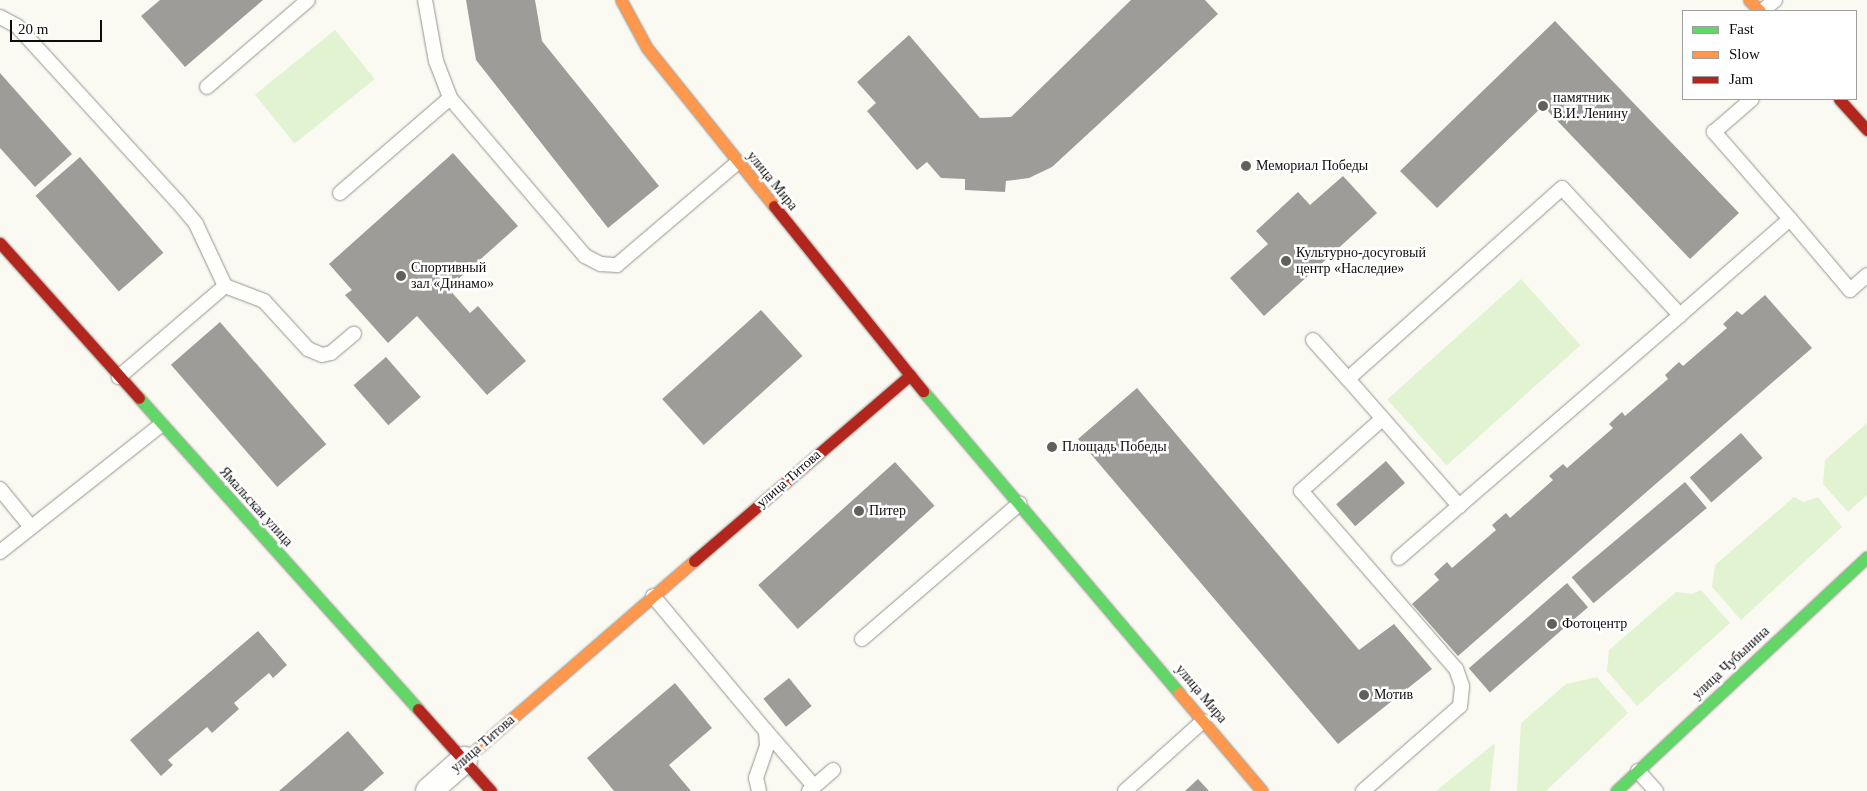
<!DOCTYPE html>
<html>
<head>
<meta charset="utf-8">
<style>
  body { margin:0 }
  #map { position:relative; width:1867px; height:791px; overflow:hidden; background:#fbfaf2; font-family:"Times New Roman",serif }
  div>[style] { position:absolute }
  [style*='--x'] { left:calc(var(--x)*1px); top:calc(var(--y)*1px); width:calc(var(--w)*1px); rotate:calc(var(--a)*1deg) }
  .green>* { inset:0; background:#e1f3d0; transform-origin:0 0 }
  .building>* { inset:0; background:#9e9c98; transform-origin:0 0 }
  .roads { filter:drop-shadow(0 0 1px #949490) drop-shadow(0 0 1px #949490) }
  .lane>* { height:14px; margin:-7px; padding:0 7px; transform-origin:7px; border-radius:7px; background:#fefefd }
  .street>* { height:26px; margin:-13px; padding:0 13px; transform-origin:13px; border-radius:13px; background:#fefefd }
  .fast>* { height:11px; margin:-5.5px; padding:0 5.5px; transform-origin:5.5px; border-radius:5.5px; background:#63d668 }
  .slow>* { height:11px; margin:-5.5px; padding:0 5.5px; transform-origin:5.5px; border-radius:5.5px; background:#ff974d }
  .jam>* { height:11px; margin:-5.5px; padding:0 5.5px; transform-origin:5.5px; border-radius:5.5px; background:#b3261e }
  .dots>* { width:14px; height:14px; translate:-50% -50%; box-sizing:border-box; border:2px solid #fff; border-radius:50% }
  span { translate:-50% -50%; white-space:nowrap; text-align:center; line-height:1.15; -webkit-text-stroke:5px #fff; paint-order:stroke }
  .poi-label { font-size:14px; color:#0d0d0d }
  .left { translate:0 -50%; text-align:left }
  .street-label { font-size:14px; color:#0d0d0d }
  .legend { position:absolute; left:1682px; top:10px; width:175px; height:90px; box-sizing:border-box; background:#fff; border:1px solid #9e9e9e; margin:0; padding:6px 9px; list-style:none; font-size:15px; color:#0d0d0d }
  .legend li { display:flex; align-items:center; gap:10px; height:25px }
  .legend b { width:25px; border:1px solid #9e9e9e }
  .scale { position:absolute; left:10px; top:20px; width:92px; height:22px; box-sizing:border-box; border:2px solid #0d0d0d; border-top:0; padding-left:6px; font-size:15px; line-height:18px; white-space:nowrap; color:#0d0d0d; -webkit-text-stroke:4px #fff; paint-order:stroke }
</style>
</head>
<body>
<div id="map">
  <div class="green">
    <div style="left:335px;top:30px;width:63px;height:103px;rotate:51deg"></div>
    <div style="left:1521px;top:279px;width:89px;height:180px;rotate:48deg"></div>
    <div style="clip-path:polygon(1867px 423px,1867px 495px,1848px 512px,1823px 484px,1825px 460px)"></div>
    <div style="clip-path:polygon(1794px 497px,1804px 502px,1818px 497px,1842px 527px,1741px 620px,1712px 587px,1715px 565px)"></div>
    <div style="clip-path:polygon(1701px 590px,1730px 623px,1637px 706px,1607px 671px,1609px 650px,1676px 592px,1692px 594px)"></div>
    <div style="clip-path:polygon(1597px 677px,1628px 713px,1546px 791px,1517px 791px,1521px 723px,1566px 684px)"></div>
    <div style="clip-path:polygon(1495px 743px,1490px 791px,1436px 791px)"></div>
  </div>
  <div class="building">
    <div style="clip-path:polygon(160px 0,263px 0,185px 67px,141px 16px)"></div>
    <div style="clip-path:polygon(466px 0,535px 0,542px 41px,659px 186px,608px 228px,476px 60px)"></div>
    <div style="clip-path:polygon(1131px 0,1205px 0,1218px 14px,1052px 167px,1029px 178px,1006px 181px,1005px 192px,965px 190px,965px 179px,941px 178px,927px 162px,917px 170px,867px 111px,876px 103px,857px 82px,909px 35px,980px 118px,1011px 117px)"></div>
    <div style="clip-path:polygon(1555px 21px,1739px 213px,1690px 259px,1543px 106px,1437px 208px,1400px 171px)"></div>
    <div style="clip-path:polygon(0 73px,72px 154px,35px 187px,0 148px)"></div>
    <div style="clip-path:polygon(453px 153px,518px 226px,448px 288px,470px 313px,478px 306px,526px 361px,487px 395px,417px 316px,388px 343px,345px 295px,352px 290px,329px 264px)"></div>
    <div style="left:80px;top:157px;width:127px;height:59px;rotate:49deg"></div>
    <div style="clip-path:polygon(1343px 176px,1377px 213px,1264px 316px,1230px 278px,1268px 244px,1256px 231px,1298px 192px,1310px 205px)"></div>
    <div style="clip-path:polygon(1765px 295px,1812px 348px,1458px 656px,1412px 604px,1439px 580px,1434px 574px,1447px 562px,1452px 568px,1496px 530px,1492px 525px,1506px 513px,1510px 518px,1553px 480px,1549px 476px,1563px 464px,1567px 468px,1613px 428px,1609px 424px,1622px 412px,1625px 416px,1668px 379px,1665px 375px,1679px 362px,1683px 366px,1727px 328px,1723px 324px,1737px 311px,1742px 315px)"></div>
    <div style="left:761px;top:310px;width:62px;height:133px;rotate:48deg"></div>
    <div style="left:220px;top:322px;width:162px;height:65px;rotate:49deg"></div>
    <div style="left:386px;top:357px;width:53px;height:43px;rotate:49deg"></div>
    <div style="clip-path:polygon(1137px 388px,1359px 650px,1394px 624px,1432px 669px,1338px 744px,1078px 439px)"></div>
    <div style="left:1741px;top:433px;width:33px;height:68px;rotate:49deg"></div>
    <div style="left:1386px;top:461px;width:29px;height:66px;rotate:49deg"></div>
    <div style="left:895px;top:462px;width:59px;height:184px;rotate:48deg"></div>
    <div style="left:1685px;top:482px;width:34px;height:148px;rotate:50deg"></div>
    <div style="left:1567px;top:583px;width:32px;height:130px;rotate:49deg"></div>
    <div style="clip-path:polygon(258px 631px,287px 665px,273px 678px,269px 673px,234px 703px,239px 709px,212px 733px,207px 727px,168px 760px,173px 765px,161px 776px,130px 740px)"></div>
    <div style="left:789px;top:678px;width:36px;height:33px;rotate:51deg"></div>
    <div style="clip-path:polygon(675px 683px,712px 728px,669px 765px,691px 791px,614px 791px,587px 758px)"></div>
    <div style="clip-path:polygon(348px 731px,384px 773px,363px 791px,279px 791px)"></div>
    <div style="clip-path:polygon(1198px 779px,1209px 791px,1185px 791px)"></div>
  </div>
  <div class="roads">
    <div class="lane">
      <div style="--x:425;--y:0;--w:62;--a:79.8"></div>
      <div style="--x:436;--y:61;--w:40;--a:69"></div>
      <div style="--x:450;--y:98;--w:208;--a:49.5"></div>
      <div style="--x:585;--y:256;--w:18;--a:27"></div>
      <div style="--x:601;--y:264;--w:16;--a:4"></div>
      <div style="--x:617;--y:265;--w:157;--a:-40.4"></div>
      <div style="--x:1762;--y:11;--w:17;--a:-40"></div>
      <div style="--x:0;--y:17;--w:19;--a:28"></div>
      <div style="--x:17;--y:26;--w:237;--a:47.6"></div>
      <div style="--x:177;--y:201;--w:30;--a:50"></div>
      <div style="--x:196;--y:224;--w:68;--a:64.9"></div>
      <div style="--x:225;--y:286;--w:140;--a:139.4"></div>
      <div style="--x:207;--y:87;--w:133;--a:-40.7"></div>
      <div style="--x:340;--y:193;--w:145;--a:-40.8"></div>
      <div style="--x:1790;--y:219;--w:93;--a:49.8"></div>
      <div style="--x:1850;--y:290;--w:23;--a:-41"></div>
      <div style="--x:225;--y:286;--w:42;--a:21"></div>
      <div style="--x:264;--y:301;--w:65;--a:47.5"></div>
      <div style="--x:308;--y:349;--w:15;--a:23"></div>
      <div style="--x:322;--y:355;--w:9;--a:-13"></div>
      <div style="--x:331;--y:353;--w:30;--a:-40"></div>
      <div style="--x:1680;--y:315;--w:173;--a:-132.9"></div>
      <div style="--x:1562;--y:188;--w:287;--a:138.3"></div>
      <div style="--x:1348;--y:379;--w:169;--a:48.8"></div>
      <div style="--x:1459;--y:506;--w:292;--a:-40.8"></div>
      <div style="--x:1680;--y:315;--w:146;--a:-41.1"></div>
      <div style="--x:1790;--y:219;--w:116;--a:-131.1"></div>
      <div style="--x:1714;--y:132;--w:50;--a:-41"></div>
      <div style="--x:1313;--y:340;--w:52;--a:48.1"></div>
      <div style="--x:0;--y:489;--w:49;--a:50.8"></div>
      <div style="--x:0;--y:552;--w:205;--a:-38.3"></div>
      <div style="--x:1399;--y:558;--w:79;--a:-40.9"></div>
      <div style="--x:653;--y:596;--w:176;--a:50.1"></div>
      <div style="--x:766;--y:731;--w:15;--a:86"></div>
      <div style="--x:767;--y:746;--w:34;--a:109"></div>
      <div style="--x:756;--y:778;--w:13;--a:77"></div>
      <div style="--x:862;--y:639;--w:208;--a:-40.7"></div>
      <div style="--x:766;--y:731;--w:73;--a:48.9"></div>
      <div style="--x:1638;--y:771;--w:27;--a:48"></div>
      <div style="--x:809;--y:791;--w:32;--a:-41"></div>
      <div style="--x:1125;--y:791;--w:105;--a:-41.9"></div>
      <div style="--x:1363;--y:791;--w:129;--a:-41.2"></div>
      <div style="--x:1460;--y:706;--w:20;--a:-84"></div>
      <div style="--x:1462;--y:686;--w:18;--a:-109"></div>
      <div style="--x:1456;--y:669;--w:236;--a:-131"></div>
      <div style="--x:1301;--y:491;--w:108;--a:-41.6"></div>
    </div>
    <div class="street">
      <div style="--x:429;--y:791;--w:47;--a:-41.5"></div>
    </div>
    <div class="fast">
      <div style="--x:923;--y:391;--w:396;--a:49.7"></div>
      <div style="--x:139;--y:398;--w:418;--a:48.1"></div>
      <div style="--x:1616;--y:791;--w:343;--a:-43"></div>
    </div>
    <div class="slow">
      <div style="--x:621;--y:0;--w:55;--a:61.6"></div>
      <div style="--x:647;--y:48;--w:203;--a:51.2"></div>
      <div style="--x:1749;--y:0;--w:16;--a:45"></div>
      <div style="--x:1179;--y:693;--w:128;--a:49.7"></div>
      <div style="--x:464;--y:760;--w:304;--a:-40.9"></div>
    </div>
    <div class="jam">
      <div style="--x:1839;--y:99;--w:42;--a:47.9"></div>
      <div style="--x:774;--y:206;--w:217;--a:51.2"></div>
      <div style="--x:0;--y:243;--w:208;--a:48.1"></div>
      <div style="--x:694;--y:561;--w:285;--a:-40.7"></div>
      <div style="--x:910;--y:375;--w:21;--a:51"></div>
      <div style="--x:418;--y:709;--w:110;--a:48.3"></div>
    </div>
  </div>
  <div class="dots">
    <div style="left:1543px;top:106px;background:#60605d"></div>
    <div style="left:1246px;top:166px;background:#60605d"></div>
    <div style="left:1286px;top:261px;background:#60605d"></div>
    <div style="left:401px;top:276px;background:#60605d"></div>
    <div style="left:1052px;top:447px;background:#60605d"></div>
    <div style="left:859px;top:511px;background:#60605d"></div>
    <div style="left:1552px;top:624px;background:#60605d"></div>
    <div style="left:1364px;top:695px;background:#60605d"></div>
  </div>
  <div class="poi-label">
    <span class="left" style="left:1553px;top:106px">памятник<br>В.И. Ленину</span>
    <span class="left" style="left:1256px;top:166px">Мемориал Победы</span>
    <span class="left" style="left:1296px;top:261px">Культурно-досуговый<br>центр «Наследие»</span>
    <span class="left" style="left:411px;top:276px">Спортивный<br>зал «Динамо»</span>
    <span class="left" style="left:1062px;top:447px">Площадь Победы</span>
    <span class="left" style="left:869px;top:511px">Питер</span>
    <span class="left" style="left:1562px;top:624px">Фотоцентр</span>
    <span class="left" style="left:1374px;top:695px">Мотив</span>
  </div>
  <div class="street-label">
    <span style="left:772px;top:181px;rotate:51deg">улица Мира</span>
    <span style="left:789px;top:479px;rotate:-41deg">улица Титова</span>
    <span style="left:256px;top:507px;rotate:48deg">Ямальская улица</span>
    <span style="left:1731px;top:663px;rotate:-43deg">улица Чубынина</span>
    <span style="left:1201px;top:694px;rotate:50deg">улица Мира</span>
    <span style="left:483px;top:744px;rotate:-41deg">улица Титова</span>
  </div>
  <ul class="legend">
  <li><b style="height:6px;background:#63d668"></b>Fast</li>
  <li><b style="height:6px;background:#ff974d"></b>Slow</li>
  <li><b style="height:6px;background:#b3261e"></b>Jam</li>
  </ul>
  <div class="scale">20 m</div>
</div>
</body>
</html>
